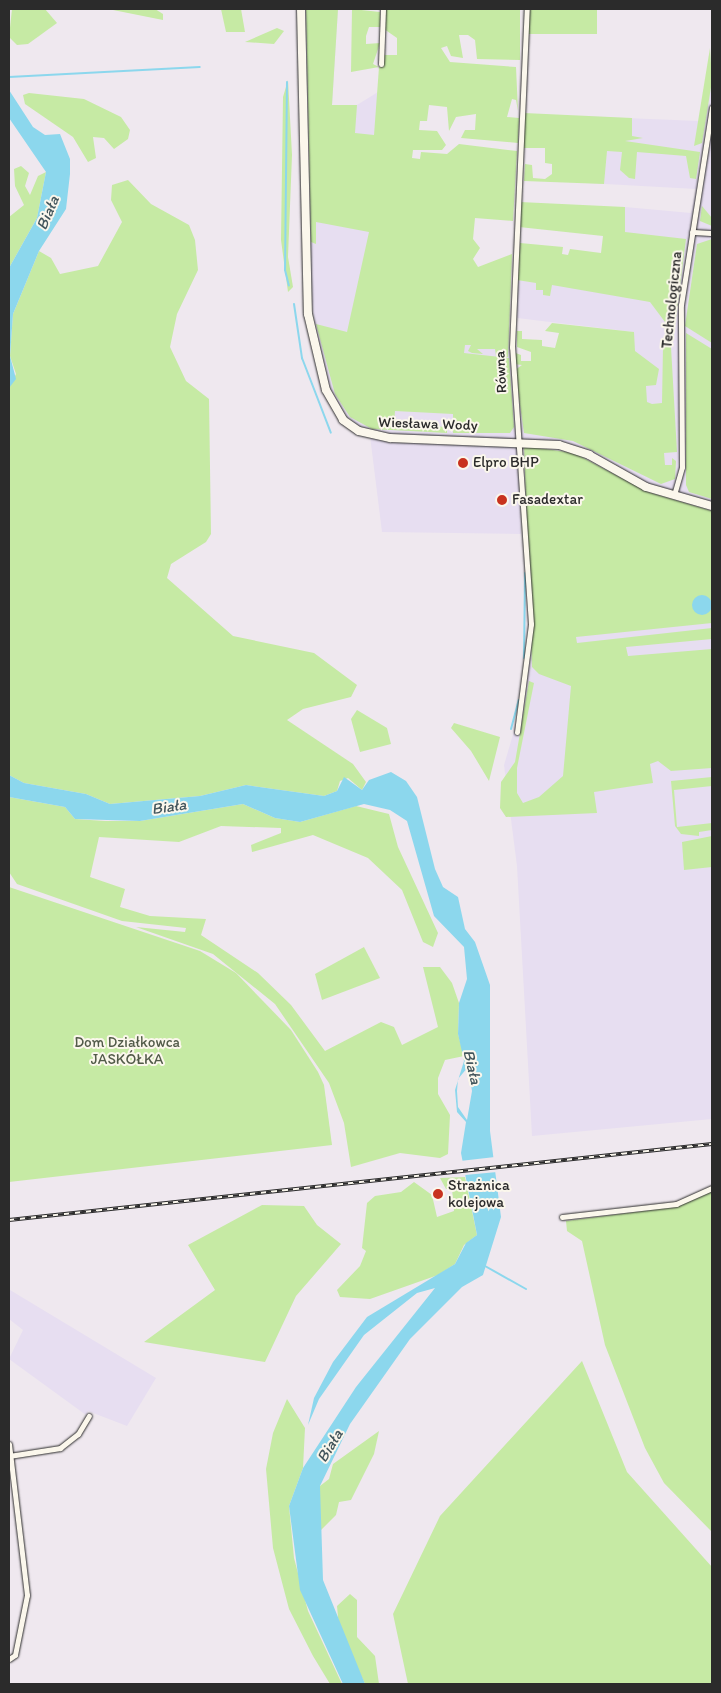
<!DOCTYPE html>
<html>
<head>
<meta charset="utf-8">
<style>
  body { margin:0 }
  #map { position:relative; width:721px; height:1693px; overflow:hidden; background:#efe8ef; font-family:Itim,sans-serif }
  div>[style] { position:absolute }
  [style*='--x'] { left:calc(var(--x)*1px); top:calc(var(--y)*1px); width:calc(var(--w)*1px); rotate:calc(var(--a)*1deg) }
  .built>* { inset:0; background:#e7def1 }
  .green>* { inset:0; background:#c6eaa4; transform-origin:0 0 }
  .water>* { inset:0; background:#8cd7ed }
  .round { border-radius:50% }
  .pier>* { inset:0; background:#efe8ef }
  .stream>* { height:2px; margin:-1px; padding:0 1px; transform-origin:1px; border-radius:1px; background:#8cd7ed }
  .roads { filter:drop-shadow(0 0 1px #2b2b2b) drop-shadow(0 0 1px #2b2b2b) }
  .street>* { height:5px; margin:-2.5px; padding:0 2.5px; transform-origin:2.5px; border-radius:2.5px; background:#fbf7ec }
  .secondary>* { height:8px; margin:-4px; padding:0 4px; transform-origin:4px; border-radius:4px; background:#fbf7ec }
  .rail>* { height:4px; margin-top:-2px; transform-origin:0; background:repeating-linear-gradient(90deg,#fbf7ec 0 5.5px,#2b2b2b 0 11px); box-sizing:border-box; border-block:1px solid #2b2b2b }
  .dots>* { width:14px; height:14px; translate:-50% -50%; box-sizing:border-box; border:2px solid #fbf7ec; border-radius:50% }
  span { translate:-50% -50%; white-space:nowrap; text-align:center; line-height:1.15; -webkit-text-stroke:4px #fbf7ec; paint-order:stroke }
  .street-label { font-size:15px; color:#2b2b2b }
  .poi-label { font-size:15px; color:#2b2b2b }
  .left { translate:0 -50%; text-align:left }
  .park-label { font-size:15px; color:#525b49 }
  .water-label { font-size:16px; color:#43565c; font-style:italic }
  .frame { position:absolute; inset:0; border:10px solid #2b2b2b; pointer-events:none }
</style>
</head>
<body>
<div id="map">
  <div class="built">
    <div style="clip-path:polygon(305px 9px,338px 9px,332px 106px,357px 105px,378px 92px,380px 336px,512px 347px,521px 375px,634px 332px,517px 318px,517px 280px,655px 296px,624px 232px,625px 207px,691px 213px,696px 189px,569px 182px,576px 116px,699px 121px,712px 48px,712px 506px,661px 492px,589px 455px,541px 442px,518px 441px,521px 534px,382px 532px,370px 436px,344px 414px,330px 388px,317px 341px,309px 279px)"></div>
    <div style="clip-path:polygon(712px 596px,712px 1119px,532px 1136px,517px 866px,504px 765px,525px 694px,531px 607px)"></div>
    <div style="clip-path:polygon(10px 1290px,156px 1378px,127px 1426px,88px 1411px,86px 1415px,9px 1359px,23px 1330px,9px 1319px)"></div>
  </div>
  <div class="green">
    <div style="clip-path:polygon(12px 9px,45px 9px,57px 23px,28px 44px,17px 45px,9px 37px)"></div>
    <div style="clip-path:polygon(155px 9px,163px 14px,163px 20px,113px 10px)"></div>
    <div style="clip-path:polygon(221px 9px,241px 9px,245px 32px,226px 32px)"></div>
    <div style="clip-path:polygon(306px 9px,338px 9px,332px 105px,357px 105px,355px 133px,374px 135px,379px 67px,351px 72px,352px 9px,380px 12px,380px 27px,369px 27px,366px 36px,366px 44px,380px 43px,373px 64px,379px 67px,383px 67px,384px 55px,397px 55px,397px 38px,384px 29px,384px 9px,520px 9px,520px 60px,477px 59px,475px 40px,468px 35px,459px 35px,463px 58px,451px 56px,447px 46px,441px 48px,450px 62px,516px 67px,518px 111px,516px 100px,512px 99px,507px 117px,519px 118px,518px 143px,461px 138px,465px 130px,475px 130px,476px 114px,456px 117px,449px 131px,447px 107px,429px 105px,427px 121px,420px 121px,419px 130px,437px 131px,446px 145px,442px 150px,413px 150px,412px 158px,420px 159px,421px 152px,447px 154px,459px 144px,517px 151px,513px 221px,475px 218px,473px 239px,480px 248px,473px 259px,478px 267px,512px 254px,508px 357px,496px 356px,495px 349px,477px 349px,483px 354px,472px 353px,468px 351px,471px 345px,465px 345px,464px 353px,509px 358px,514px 427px,510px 433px,453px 433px,453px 414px,395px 411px,394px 424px,447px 427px,447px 433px,372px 429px,350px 417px,335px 394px,316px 324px,347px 332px,369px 232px,316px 222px,316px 244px,311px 242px)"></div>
    <div style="left:528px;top:9px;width:69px;height:25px"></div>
    <div style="clip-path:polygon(277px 28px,284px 31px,274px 44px,245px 42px)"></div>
    <div style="clip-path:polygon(710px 48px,712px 81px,702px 143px,694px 146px)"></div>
    <div style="clip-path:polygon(288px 80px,292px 155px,288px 257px,293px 287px,288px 292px,281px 240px,283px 97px)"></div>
    <div style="clip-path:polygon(29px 93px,84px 99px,121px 117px,130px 130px,128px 139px,114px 149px,104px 138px,93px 137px,96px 158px,88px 162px,73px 137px,25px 104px,23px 95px)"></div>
    <div style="clip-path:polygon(524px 113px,632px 118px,632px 136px,643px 138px,625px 141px,700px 152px,696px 179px,690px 178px,686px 156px,637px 152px,635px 179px,629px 178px,620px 170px,622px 152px,607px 151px,604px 184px,524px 181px,525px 164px,532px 165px,533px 178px,545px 179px,552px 174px,552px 164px,545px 163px,545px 148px,522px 148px)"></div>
    <div style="clip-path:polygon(21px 166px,29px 173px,25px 186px,30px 195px,38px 176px,46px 172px,37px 218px,9px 268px,9px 217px,24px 205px,15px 186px,14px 169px)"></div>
    <div style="clip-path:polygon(128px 180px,151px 204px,189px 225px,195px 240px,198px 270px,177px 314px,170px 347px,186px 381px,209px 399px,211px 534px,206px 542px,171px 564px,167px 578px,233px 636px,314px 653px,357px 685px,351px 697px,303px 709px,287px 720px,353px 764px,366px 782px,362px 790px,348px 778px,340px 781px,337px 791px,324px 796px,246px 785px,200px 796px,110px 804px,86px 794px,24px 783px,9px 775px,9px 388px,16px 374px,10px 356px,13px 314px,39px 251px,51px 258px,60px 274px,98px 266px,122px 222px,111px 200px,112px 185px)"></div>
    <div style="clip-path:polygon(520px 202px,625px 207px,625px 232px,686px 239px,673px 341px,666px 340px,665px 322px,650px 302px,552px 285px,550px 296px,543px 295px,543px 290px,536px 290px,536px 283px,517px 280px,520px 243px,563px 247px,562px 254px,568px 255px,570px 249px,601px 253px,603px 236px,519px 227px)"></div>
    <div style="clip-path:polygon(702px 206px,712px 218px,712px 226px,700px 221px)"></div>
    <div style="clip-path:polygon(712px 239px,712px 343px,685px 326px,697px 244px)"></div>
    <div style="clip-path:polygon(552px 323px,634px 332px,635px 351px,659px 369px,656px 385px,646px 386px,647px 402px,652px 404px,662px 403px,663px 346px,671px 347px,677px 452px,664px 453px,665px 465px,672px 465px,672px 458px,676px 461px,675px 479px,661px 484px,573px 441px,524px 433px,515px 370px,522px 365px,514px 364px,513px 352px,521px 355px,521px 361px,531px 361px,531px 352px,517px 347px,517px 331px,522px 331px,522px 339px,542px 340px,542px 346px,555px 348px,559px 333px,545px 331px)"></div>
    <div style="clip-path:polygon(686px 333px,712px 349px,712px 499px,689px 492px,686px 485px)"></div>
    <div style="clip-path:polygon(524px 446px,574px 453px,648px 492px,712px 511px,712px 623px,576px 637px,577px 643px,712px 628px,712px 639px,626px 647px,628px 656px,712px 649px,712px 768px,671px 771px,658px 761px,650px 764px,653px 783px,594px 792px,597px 813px,506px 817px,500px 808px,501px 782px,515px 762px,529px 681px,534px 683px,517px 768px,517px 793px,523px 803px,539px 797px,563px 776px,571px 686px,539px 674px,532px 667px)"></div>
    <div style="clip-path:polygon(357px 710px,387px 728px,391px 744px,360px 752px,351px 719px)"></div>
    <div style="clip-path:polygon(454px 723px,500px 737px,489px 781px,471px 751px,451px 728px)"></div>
    <div style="clip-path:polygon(712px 777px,712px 786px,674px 790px,677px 827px,712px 823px,712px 830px,699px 832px,699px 836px,681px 834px,675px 826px,671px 781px)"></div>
    <div style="clip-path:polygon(9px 797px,65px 807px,75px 819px,105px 821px,140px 821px,243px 804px,275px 818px,300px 822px,356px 806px,389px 814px,398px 847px,438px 933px,433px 947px,423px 942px,402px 890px,368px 858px,313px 835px,252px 852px,251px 845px,281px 833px,281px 828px,221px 826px,179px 842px,99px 837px,90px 877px,125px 889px,120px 907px,150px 916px,206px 919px,201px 935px,258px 973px,291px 1005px,325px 1051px,381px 1022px,394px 1027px,402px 1045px,438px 1027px,423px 967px,440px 967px,452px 983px,459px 1003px,458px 1034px,464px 1056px,445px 1060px,438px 1078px,438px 1094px,450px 1115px,448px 1154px,440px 1158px,400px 1153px,351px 1167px,344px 1123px,329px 1083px,275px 1004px,213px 954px,136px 927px,185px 932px,186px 928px,122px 921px,17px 884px,9px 872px)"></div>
    <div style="clip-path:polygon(712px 836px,712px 867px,684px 870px,682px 842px)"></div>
    <div style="clip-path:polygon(9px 887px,200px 951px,236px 973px,291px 1030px,318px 1072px,324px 1085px,332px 1145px,9px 1182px)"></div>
    <div style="clip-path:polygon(364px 947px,380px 978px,322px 1000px,315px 974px)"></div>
    <div style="clip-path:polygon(465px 1177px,477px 1235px,464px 1245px,455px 1264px,438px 1275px,370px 1299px,340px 1297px,337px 1290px,360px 1266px,366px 1251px,362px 1248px,367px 1203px,375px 1196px,401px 1192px,414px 1182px,432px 1195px,437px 1217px,454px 1211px,452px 1189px,446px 1189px,440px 1178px)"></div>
    <div style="clip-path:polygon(712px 1191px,712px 1532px,664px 1483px,645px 1448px,605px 1345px,582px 1241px,567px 1231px,566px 1221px,673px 1207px)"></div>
    <div style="clip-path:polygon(262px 1205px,304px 1206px,317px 1225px,341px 1244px,296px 1296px,265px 1362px,144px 1342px,215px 1290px,188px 1245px)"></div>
    <div style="clip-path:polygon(582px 1361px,627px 1472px,712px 1567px,712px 1684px,408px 1684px,393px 1614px,440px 1516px)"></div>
    <div style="clip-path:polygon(287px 1399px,305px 1428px,303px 1468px,289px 1506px,294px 1558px,308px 1611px,342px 1684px,330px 1684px,313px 1656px,289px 1609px,273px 1548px,266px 1469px,273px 1433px)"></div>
    <div style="clip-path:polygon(379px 1431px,374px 1454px,351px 1500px,339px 1502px,336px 1515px,320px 1531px,320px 1486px,329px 1479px,333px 1464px)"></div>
    <div style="clip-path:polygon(350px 1594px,357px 1600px,357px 1637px,375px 1656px,379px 1684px,365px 1684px,339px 1628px,337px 1606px)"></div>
  </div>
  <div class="water">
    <div style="clip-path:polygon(9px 90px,33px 127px,45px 135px,60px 134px,70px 159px,70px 174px,66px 209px,39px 251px,13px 314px,10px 356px,16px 379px,9px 388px,9px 268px,37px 218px,46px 172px,9px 118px)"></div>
    <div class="round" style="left:692px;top:595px;width:20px;height:20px"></div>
    <div style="clip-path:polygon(evenodd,391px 772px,406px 781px,417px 797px,435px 869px,443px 887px,458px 897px,465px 929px,475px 942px,490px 985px,490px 1131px,501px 1217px,483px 1275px,462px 1287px,410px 1339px,350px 1424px,320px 1486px,323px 1580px,365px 1684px,343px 1684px,300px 1590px,289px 1506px,303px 1468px,356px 1387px,435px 1288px,417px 1293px,364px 1335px,319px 1399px,308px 1425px,314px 1398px,333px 1362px,367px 1317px,455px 1264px,466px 1243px,477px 1235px,461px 1153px,466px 1122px,457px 1112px,455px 1090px,464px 1061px,458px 1034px,459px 1003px,467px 979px,464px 947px,434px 916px,407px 821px,390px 810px,364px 804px,300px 822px,275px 818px,243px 804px,140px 821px,75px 819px,65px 807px,9px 797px,9px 775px,24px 783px,86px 794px,110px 804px,200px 796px,246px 785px,324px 796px,337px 791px,344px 777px,362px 790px,369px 780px,391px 772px,468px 1067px,472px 1091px,467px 1120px,458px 1107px,457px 1091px,458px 1079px,468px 1067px)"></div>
  </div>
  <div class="pier">
    <div style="clip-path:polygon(495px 1157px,497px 1172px,465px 1175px,460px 1161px)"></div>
  </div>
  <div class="stream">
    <div style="--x:9;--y:77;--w:191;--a:-3"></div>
    <div style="--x:287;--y:82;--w:188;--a:90.6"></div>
    <div style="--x:285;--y:270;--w:16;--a:76"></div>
    <div style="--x:294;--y:304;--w:55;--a:81.6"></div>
    <div style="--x:302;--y:358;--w:80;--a:68.9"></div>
    <div style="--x:524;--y:658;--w:85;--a:-89.3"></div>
    <div style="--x:511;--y:729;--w:30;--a:-75"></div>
    <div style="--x:485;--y:1266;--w:47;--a:29.3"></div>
  </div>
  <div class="roads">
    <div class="street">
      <div style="--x:381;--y:64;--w:55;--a:-87.9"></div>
      <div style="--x:692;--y:232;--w:20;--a:3"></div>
      <div style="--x:674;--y:495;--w:29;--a:-74"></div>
      <div style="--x:682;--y:467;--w:162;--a:-90.4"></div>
      <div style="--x:681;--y:305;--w:200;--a:-81.1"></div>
      <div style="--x:517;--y:732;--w:109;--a:-82.6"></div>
      <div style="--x:531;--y:624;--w:278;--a:-93.9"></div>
      <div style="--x:512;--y:347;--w:338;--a:-87.5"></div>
      <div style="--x:562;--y:1217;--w:115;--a:-6.5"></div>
      <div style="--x:676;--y:1204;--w:39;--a:-24"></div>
      <div style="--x:9;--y:1444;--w:152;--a:83.2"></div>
      <div style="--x:27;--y:1595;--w:61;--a:101.3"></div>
      <div style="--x:15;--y:1655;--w:7;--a:146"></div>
      <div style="--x:9;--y:1456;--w:52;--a:-8.9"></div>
      <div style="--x:60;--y:1448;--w:23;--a:-38"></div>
      <div style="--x:78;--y:1434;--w:21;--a:-59"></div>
    </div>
    <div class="secondary">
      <div style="--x:301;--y:9;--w:305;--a:88.7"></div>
      <div style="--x:308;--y:314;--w:78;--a:76.7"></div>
      <div style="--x:326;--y:390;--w:34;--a:60"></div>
      <div style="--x:343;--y:420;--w:19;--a:35"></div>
      <div style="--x:359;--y:431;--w:32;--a:13"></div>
      <div style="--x:390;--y:438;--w:169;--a:2.4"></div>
      <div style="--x:559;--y:445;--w:32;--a:18"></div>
      <div style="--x:589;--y:455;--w:65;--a:29.3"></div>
      <div style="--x:646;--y:487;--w:69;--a:16.1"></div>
    </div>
  </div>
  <div class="rail">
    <div style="--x:9;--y:1220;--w:707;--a:-6.17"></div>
  </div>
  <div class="dots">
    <div style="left:463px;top:463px;background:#c8321e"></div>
    <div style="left:502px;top:500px;background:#c8321e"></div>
    <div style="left:438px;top:1194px;background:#c8321e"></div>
  </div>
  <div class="street-label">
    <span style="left:672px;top:300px;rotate:-84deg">Technologiczna</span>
    <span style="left:501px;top:372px;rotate:-93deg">Równa</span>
    <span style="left:428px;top:424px;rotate:2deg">Wiesława Wody</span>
  </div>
  <div class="poi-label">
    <span class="left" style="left:473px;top:463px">Elpro BHP</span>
    <span class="left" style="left:512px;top:500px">Fasadextar</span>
    <span class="left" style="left:448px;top:1194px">Strażnica<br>kolejowa</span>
  </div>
  <div class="park-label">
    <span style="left:127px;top:1051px">Dom Działkowca<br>JASKÓŁKA</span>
  </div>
  <div class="water-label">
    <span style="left:48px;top:213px;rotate:-67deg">Biała</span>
    <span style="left:169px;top:807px;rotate:-8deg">Biała</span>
    <span style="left:472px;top:1067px;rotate:77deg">Biała</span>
    <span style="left:330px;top:1446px;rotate:-59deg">Biała</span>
  </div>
  <div class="frame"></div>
</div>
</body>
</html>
